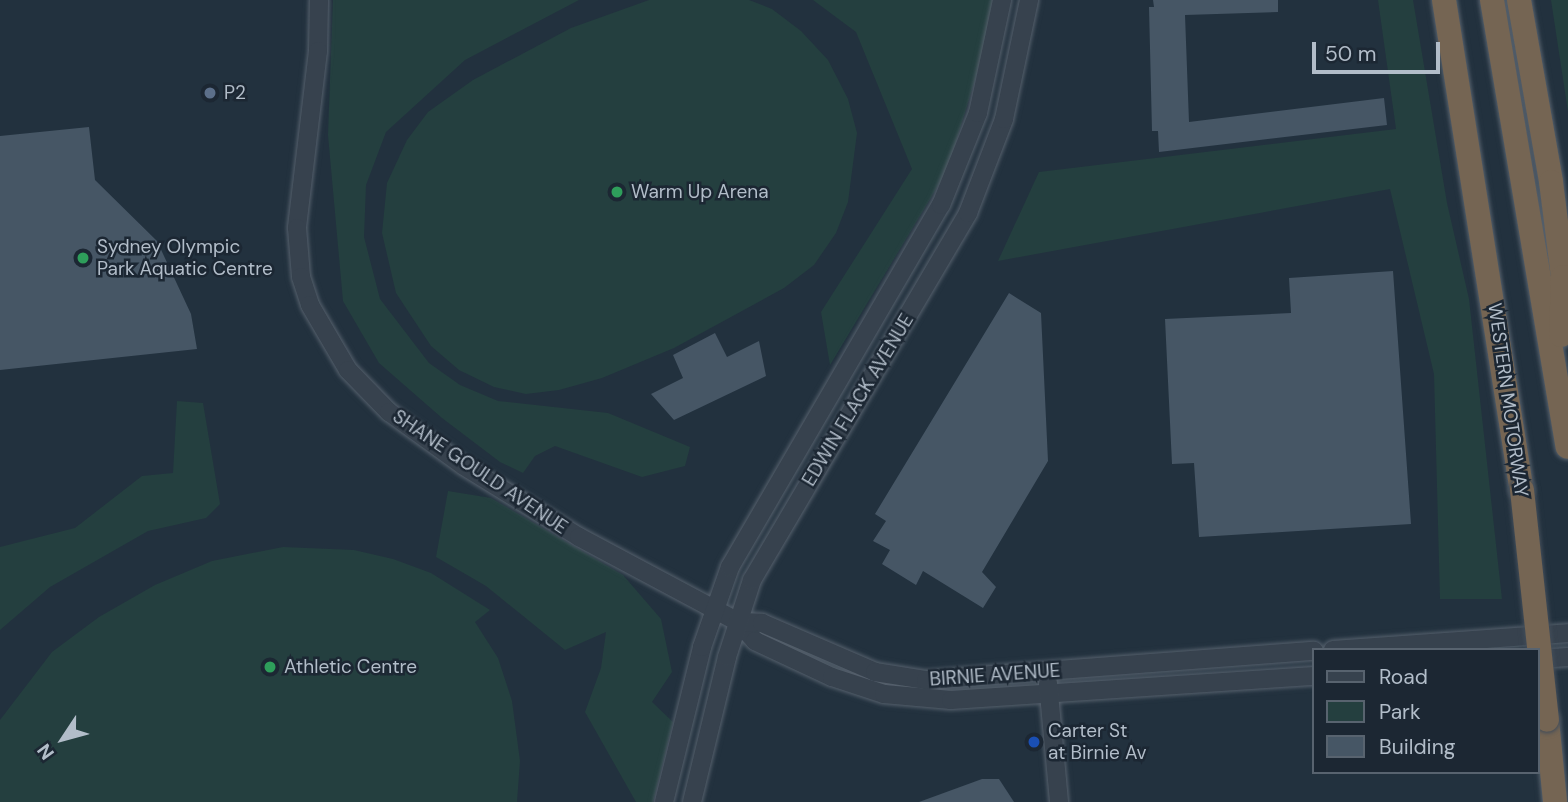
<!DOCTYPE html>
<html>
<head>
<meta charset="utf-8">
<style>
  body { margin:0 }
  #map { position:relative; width:1568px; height:802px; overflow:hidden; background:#22313e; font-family:"DM Sans",sans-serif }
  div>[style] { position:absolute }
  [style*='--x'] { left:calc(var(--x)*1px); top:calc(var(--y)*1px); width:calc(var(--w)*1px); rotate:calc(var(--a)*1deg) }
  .green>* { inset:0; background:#243f3f }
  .building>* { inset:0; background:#465665 }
  .roads { filter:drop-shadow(0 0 2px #55606c) drop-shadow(0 0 2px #55606c) }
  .minor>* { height:18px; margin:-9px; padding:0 9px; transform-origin:9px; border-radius:9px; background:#37424e }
  .highway>* { height:24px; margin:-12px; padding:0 12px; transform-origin:12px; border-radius:12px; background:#756553 }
  .bridges { filter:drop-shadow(0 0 2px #424d59) drop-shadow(0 0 2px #424d59) }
  .highway-bridge>* { height:24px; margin:-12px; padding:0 12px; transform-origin:12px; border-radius:12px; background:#756553 }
  .dots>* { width:19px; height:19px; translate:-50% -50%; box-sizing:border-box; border:4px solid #1c2733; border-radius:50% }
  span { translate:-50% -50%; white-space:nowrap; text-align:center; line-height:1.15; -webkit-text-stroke:5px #1c2733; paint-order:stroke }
  .poi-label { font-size:19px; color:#b2bdc9 }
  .left { translate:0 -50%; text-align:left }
  .street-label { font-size:19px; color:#b2bdc9 }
  .legend { position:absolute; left:1312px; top:648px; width:228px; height:126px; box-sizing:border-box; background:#1c2733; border:2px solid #58636f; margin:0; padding:9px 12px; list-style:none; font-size:21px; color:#b2bdc9 }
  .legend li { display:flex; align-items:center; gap:14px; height:35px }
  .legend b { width:35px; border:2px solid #58636f }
  .north { position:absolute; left:28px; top:704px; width:70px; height:70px; -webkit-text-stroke:5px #1c2733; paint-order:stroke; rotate:234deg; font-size:19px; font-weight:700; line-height:28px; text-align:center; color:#b2bdc9 }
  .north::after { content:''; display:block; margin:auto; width:24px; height:32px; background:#b2bdc9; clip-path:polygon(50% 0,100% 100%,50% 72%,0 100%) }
  .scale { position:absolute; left:1312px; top:42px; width:128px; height:32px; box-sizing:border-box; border:4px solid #b2bdc9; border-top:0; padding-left:9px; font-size:21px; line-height:24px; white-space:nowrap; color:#b2bdc9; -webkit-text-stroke:5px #1c2733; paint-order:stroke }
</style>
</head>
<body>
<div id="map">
  <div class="green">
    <div style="clip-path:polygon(333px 0,579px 0,465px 60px,386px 132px,366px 185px,364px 237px,380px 299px,429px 363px,460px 385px,498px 401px,608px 413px,690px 447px,685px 466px,642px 477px,555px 446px,535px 456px,523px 473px,500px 462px,442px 418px,379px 363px,343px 301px,328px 135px)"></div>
    <div style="clip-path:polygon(649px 0,749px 0,772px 9px,801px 31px,828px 60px,848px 99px,857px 133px,848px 202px,836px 233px,814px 265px,784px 288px,674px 348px,602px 378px,559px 390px,526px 394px,494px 387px,459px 370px,431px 346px,396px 293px,382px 233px,387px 183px,407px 140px,428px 112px,473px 80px,571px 28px)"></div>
    <div style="clip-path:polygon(813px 0,992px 0,987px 41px,947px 171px,830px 365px,821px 312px,912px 169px,856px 32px)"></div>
    <div style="clip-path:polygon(1378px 0,1413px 0,1447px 203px,1469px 299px,1502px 599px,1440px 599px,1434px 374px,1390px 189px,998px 261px,1039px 172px,1396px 129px)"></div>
    <div style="clip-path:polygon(1551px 0,1568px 0,1568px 112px)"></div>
    <div style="clip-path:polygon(177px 401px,203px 403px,220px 504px,206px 518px,148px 531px,50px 587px,0 630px,0 547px,75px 528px,142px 476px,173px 473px)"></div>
    <div style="clip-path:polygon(448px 491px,491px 498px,623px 575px,661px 619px,672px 672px,652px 702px,673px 722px,653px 802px,636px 802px,585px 712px,601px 668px,606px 632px,565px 650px,486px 586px,436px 557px)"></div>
    <div style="clip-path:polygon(283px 547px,354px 550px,393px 559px,431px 573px,490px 610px,475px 622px,498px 658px,512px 701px,520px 761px,517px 802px,0 802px,0 720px,52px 652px,99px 617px,155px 585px,212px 561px)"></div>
  </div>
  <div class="building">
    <div style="clip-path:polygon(1153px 0,1278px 0,1278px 12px,1185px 15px,1189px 122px,1384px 98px,1387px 125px,1159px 152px,1158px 131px,1152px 131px,1149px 7px,1154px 7px)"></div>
    <div style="clip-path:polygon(89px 127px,95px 180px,157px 241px,191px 314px,197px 349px,0 370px,0 136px)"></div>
    <div style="clip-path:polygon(1393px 271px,1411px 524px,1199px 537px,1194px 463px,1172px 464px,1165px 319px,1291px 313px,1289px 278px)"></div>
    <div style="clip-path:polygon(1009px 293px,1041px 313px,1048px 461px,982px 572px,996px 587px,983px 608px,923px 571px,916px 585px,882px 564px,890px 550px,873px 541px,886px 521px,875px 514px)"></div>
    <div style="clip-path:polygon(715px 333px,727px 357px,759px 341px,766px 376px,674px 420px,651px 394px,683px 378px,673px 355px)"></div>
    <div style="clip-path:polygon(982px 779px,999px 779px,1014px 802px,919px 802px)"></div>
  </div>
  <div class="roads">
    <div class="minor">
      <div style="--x:319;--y:0;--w:51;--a:91.1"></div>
      <div style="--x:318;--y:51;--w:178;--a:96.8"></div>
      <div style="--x:297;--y:228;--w:49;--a:85.3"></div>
      <div style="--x:301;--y:277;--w:29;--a:72"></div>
      <div style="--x:310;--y:305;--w:75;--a:59.7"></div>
      <div style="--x:348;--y:370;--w:59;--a:45.7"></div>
      <div style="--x:389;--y:412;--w:92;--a:35.8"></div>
      <div style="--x:464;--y:466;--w:135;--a:31.7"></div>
      <div style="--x:579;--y:537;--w:180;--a:28.1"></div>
      <div style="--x:738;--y:622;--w:25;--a:48"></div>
      <div style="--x:755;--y:641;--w:85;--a:25.1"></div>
      <div style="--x:832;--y:677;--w:55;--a:18.1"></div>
      <div style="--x:884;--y:694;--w:67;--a:5.1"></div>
      <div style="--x:951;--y:700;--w:364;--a:-3.8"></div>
      <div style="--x:738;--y:622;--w:24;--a:2"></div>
      <div style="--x:762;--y:623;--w:123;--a:23.4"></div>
      <div style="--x:875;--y:672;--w:52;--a:8.9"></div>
      <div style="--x:926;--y:680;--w:389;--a:-4.3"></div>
      <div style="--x:1333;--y:650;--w:236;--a:-4.1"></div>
      <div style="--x:1538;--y:659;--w:30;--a:-4"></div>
      <div style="--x:1048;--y:683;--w:120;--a:84.7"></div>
      <div style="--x:664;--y:802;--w:160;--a:-76.2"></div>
      <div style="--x:702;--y:647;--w:85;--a:-70.7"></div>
      <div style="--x:730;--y:567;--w:419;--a:-59.8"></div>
      <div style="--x:941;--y:205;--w:99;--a:-68.1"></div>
      <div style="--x:978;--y:113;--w:116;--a:-78"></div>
      <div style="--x:692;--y:802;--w:149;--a:-76.4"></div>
      <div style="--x:727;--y:657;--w:81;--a:-72"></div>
      <div style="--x:752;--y:580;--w:426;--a:-59.5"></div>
      <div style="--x:968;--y:213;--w:101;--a:-69"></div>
      <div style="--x:1004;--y:119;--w:122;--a:-78.1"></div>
    </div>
    <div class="highway">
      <div style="--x:1444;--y:0;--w:496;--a:81"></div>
      <div style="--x:1492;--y:0;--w:453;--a:80.4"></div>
      <div style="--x:1519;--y:0;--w:185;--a:80"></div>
      <div style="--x:1551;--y:182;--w:96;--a:82.8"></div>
      <div style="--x:1563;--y:277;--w:58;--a:92"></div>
      <div style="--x:1547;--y:720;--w:82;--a:84.4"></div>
    </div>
  </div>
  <div class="bridges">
    <div class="highway-bridge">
      <div style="--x:1522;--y:490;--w:231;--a:83.8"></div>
    </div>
  </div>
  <div class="dots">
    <div style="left:210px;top:93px;background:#5c6f8a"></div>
    <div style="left:617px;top:192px;background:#2e9e5b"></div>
    <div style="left:83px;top:258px;background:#2e9e5b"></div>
    <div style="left:270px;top:667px;background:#2e9e5b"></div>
    <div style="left:1034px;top:742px;background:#1a4fb4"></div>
  </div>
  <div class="poi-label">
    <span class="left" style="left:224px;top:93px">P2</span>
    <span class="left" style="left:631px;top:192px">Warm Up Arena</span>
    <span class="left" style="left:97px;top:258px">Sydney Olympic<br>Park Aquatic Centre</span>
    <span class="left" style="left:284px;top:667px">Athletic Centre</span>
    <span class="left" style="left:1048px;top:742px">Carter St<br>at Birnie Av</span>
  </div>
  <div class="street-label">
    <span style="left:858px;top:400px;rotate:-59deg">EDWIN FLACK AVENUE</span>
    <span style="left:1508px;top:400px;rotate:82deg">WESTERN MOTORWAY</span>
    <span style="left:480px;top:472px;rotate:34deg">SHANE GOULD AVENUE</span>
    <span style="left:995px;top:675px;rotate:-4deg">BIRNIE AVENUE</span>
  </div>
  <ul class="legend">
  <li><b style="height:9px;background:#37424e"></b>Road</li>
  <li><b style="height:19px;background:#243f3f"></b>Park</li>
  <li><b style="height:19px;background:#465665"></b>Building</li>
  </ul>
  <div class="north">N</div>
  <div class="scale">50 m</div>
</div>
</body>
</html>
